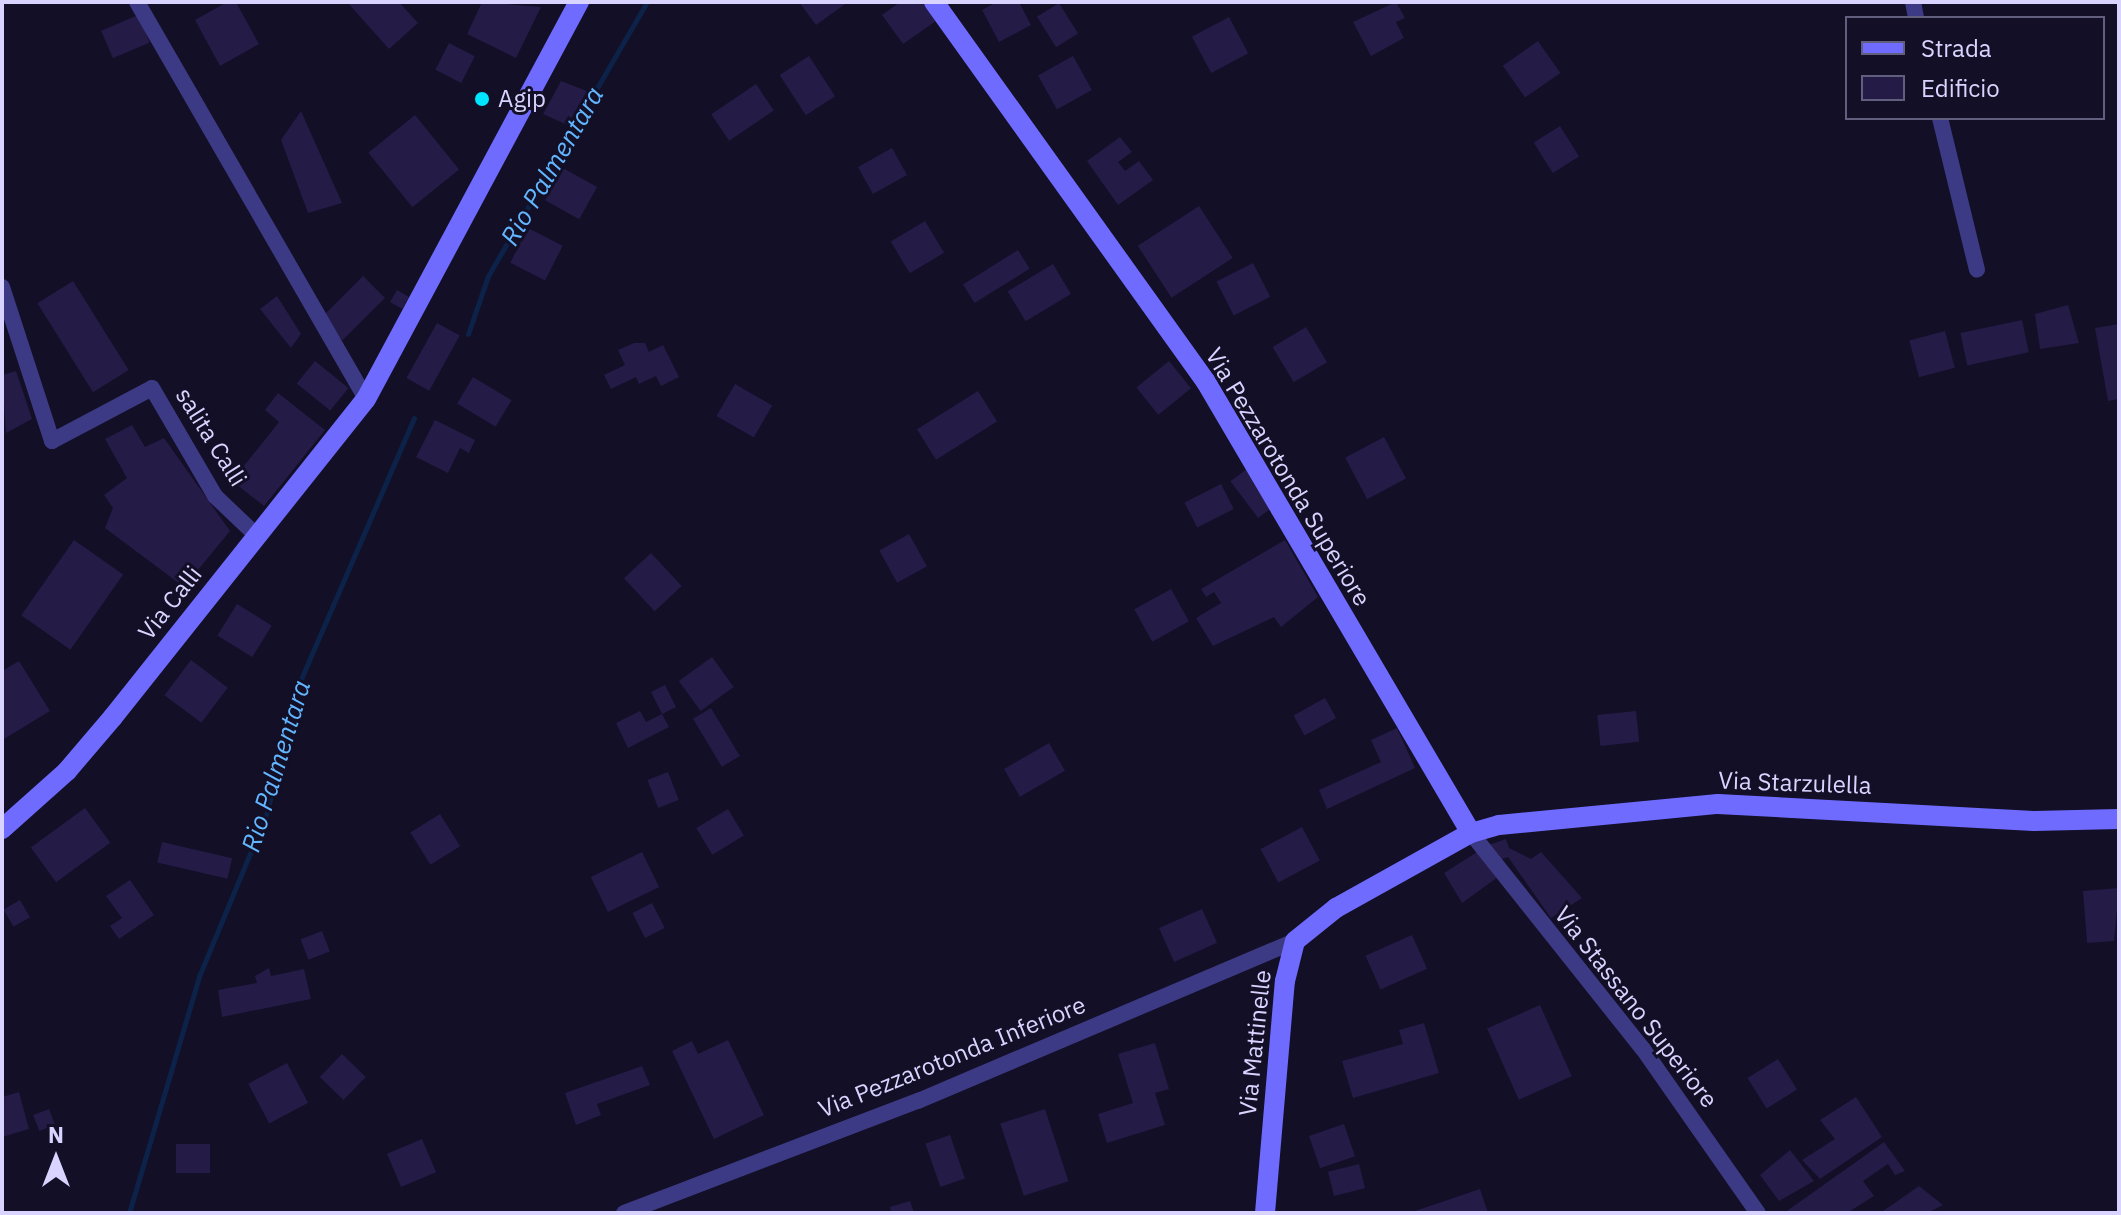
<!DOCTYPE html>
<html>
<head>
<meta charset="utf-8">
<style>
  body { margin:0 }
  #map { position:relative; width:2121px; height:1215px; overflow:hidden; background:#130f26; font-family:"IBM Plex Sans",sans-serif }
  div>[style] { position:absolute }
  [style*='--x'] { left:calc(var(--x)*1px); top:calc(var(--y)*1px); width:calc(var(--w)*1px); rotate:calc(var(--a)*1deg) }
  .stream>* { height:5px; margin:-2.5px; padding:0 2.5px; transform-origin:2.5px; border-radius:2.5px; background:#0c2248 }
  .building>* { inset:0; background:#241b47; transform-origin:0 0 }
  .street>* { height:16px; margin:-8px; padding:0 8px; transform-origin:8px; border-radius:8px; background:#3d3a85 }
  .secondary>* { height:20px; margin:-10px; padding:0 10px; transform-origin:10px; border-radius:10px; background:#6f6bff }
  .dots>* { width:22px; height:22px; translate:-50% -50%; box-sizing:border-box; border:4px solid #130f26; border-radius:50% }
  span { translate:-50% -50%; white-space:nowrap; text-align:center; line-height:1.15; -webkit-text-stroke:6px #130f26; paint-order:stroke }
  .poi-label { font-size:24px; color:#d9d4ff }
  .left { translate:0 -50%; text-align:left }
  .street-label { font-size:24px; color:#d9d4ff }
  .water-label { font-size:26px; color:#62b6ff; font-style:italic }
  .frame { position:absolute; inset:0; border:4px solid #d9d4ff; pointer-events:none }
  .legend { position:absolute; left:1845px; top:16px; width:260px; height:104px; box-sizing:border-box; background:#130f26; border:2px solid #625e7d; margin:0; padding:10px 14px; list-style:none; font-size:24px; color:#d9d4ff }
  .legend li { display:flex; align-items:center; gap:16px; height:40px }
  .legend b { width:40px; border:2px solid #625e7d }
  .north { position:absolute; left:16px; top:1119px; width:80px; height:80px; -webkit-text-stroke:6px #130f26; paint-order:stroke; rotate:0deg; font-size:22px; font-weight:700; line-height:32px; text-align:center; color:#d9d4ff }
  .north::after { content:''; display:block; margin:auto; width:28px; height:36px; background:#d9d4ff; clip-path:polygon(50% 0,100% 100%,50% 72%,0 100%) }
</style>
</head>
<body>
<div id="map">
  <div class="stream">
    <div style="--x:468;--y:334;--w:61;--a:-71"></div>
    <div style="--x:488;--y:276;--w:317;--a:-59.9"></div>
    <div style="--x:129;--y:1213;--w:249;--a:-73.5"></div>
    <div style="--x:200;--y:974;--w:175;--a:-67.5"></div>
    <div style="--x:267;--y:812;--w:130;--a:-76.2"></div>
    <div style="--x:298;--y:686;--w:292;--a:-66.6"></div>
  </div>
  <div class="building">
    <div style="clip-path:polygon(227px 2px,236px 2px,259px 44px,220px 66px,195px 20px)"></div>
    <div style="clip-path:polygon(347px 2px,399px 2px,418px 23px,389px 49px)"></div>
    <div style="clip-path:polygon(482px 2px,541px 7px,516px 58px,467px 34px)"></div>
    <div style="clip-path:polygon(799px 2px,848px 2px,816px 25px)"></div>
    <div style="clip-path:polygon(900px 2px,922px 2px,936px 21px,903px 44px,882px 15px)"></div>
    <div style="clip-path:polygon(997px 2px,1019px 2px,1031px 25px,999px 42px,982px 10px)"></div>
    <div style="clip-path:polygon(1396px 2px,1405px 18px,1396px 22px,1404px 38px,1371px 56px,1353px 22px)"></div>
    <div style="left:1059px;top:3px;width:36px;height:26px;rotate:58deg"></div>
    <div style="left:138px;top:15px;width:30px;height:40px;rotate:67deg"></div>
    <div style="left:1229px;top:17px;width:41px;height:42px;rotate:62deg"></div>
    <div style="left:1538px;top:41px;width:39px;height:43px;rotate:55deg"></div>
    <div style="left:449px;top:43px;width:29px;height:30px;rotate:27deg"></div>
    <div style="left:809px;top:56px;width:48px;height:35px;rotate:57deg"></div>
    <div style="left:1073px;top:56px;width:39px;height:40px;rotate:61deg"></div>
    <div style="clip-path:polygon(561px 81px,592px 93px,572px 127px,543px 114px)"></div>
    <div style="left:756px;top:84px;width:32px;height:54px;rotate:56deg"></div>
    <div style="clip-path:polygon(301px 111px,342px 203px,308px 213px,281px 140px)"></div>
    <div style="left:415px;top:115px;width:70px;height:60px;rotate:51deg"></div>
    <div style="left:1560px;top:126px;width:36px;height:31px;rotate:58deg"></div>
    <div style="clip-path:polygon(1120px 137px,1132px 152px,1118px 162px,1125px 171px,1139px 161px,1153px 180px,1118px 205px,1087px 161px)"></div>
    <div style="left:892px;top:148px;width:31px;height:39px;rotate:61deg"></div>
    <div style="left:563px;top:168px;width:39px;height:37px;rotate:29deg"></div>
    <div style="left:1199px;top:206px;width:62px;height:73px;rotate:57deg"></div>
    <div style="left:925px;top:221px;width:37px;height:40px;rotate:59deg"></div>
    <div style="left:528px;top:228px;width:39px;height:39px;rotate:27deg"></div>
    <div style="left:1018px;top:250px;width:22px;height:65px;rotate:58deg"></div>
    <div style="left:1253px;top:263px;width:38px;height:41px;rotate:63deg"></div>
    <div style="left:1053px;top:264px;width:35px;height:53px;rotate:59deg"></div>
    <div style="left:363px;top:276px;width:31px;height:60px;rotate:45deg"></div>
    <div style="left:73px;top:281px;width:105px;height:42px;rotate:58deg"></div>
    <div style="left:397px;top:290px;width:14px;height:14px;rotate:30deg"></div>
    <div style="clip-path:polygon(277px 296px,301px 334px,291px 348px,260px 309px)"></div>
    <div style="clip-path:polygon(2068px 305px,2079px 343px,2040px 349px,2035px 314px)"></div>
    <div style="left:2022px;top:320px;width:33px;height:63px;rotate:78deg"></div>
    <div style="left:437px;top:323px;width:26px;height:63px;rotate:29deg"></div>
    <div style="clip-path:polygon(2119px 324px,2119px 399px,2108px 401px,2095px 328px)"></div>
    <div style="left:1306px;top:327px;width:41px;height:39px;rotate:59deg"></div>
    <div style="left:1945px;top:331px;width:38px;height:37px;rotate:75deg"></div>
    <div style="clip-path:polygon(634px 343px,645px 343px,649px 352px,663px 345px,679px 377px,661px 386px,656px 376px,639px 384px,636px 377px,611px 389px,604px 375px,625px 365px,618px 350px)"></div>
    <div style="left:315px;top:361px;width:43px;height:29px;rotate:39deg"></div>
    <div style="left:1169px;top:361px;width:35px;height:42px;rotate:51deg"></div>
    <div style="clip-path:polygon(16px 371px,32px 419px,6px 433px,2px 375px)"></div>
    <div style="left:473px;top:377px;width:45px;height:31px;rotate:31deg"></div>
    <div style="left:735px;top:384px;width:43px;height:37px;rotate:30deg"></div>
    <div style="left:978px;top:391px;width:36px;height:72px;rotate:58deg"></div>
    <div style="clip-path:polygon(278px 393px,325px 430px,264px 506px,232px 481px,279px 422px,265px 410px)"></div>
    <div style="clip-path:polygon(435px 420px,475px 440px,469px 453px,460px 448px,448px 473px,416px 457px)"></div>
    <div style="clip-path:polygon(132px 425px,145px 447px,164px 438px,230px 531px,184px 587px,105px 528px,113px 508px,104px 495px,127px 478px,105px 439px)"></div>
    <div style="left:1384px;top:437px;width:47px;height:44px;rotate:62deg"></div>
    <div style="left:1248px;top:468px;width:46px;height:22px;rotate:53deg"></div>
    <div style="left:1221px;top:484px;width:28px;height:41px;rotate:63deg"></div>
    <div style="left:909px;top:534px;width:37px;height:34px;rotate:61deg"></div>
    <div style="left:74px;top:540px;width:60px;height:92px;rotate:35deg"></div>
    <div style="clip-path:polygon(1285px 540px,1318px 597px,1281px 627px,1274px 617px,1213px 646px,1196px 618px,1221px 603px,1214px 592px,1206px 597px,1201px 589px)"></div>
    <div style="left:651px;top:553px;width:45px;height:37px;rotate:47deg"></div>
    <div style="left:1171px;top:589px;width:37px;height:42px;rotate:61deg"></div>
    <div style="left:237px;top:604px;width:41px;height:37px;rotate:32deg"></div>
    <div style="left:712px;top:657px;width:37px;height:41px;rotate:54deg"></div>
    <div style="left:191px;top:660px;width:46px;height:44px;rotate:37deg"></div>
    <div style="clip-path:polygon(19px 661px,50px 711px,4px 739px,2px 671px)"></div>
    <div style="clip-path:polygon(665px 685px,676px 707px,662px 714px,669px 727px,628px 748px,616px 723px,640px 711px,646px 722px,662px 714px,651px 692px)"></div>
    <div style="left:1325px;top:698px;width:23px;height:36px;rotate:61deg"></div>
    <div style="left:711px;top:708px;width:56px;height:21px;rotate:59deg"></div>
    <div style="left:1636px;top:711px;width:31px;height:39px;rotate:84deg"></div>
    <div style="clip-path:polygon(1397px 728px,1415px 768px,1327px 809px,1319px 790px,1381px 762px,1371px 740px)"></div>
    <div style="left:1049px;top:743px;width:32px;height:52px;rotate:60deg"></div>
    <div style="left:668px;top:772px;width:30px;height:22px;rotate:69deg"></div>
    <div style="left:85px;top:808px;width:43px;height:67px;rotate:54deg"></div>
    <div style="left:728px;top:809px;width:31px;height:37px;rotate:59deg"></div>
    <div style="left:440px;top:814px;width:38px;height:35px;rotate:58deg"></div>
    <div style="left:1302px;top:827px;width:38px;height:47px;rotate:62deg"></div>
    <div style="clip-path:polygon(1506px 839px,1509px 848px,1531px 859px,1541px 852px,1582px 898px,1551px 918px,1508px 857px,1497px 861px,1489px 845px)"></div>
    <div style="left:162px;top:842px;width:72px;height:21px;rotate:13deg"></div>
    <div style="left:642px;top:852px;width:39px;height:57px;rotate:64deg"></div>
    <div style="clip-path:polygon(1477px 852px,1498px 877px,1462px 903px,1444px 873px)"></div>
    <div style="clip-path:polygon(130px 880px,154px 915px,119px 939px,110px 926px,122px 918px,106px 896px)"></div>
    <div style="clip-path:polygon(2119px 888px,2114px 941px,2087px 943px,2083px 891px)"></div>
    <div style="left:20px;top:900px;width:20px;height:19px;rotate:60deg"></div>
    <div style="left:652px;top:903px;width:28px;height:22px;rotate:63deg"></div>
    <div style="left:1202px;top:909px;width:37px;height:47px;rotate:66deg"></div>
    <div style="left:322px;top:931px;width:22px;height:23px;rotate:69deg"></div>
    <div style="left:1412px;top:935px;width:37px;height:51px;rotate:66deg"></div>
    <div style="clip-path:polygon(269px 968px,271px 976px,304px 969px,311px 999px,222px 1017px,218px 990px,257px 983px,255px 976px)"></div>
    <div style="left:1540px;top:1005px;width:78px;height:58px;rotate:66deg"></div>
    <div style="clip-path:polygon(1424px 1023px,1439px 1073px,1353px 1098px,1342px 1061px,1403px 1044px,1399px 1030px)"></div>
    <div style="clip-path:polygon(728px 1040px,764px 1115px,714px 1139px,672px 1051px,692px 1041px,698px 1054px)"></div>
    <div style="clip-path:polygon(1155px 1043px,1169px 1089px,1155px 1093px,1165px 1125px,1107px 1143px,1098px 1114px,1133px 1103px,1118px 1054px)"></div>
    <div style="left:342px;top:1054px;width:33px;height:32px;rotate:44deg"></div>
    <div style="left:1778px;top:1059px;width:36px;height:36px;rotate:58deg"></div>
    <div style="left:287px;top:1063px;width:45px;height:44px;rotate:62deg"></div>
    <div style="clip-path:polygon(642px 1066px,650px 1085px,597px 1104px,601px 1115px,576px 1125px,565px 1093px)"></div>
    <div style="clip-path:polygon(19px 1092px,29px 1129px,2px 1137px,2px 1097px)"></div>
    <div style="clip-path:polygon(1856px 1097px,1882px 1137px,1820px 1179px,1802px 1160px,1835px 1139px,1820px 1120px)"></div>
    <div style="left:49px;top:1109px;width:17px;height:17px;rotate:69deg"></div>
    <div style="left:1045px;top:1109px;width:76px;height:47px;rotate:72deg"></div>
    <div style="left:1344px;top:1124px;width:34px;height:37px;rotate:71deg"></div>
    <div style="left:950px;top:1135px;width:46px;height:26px;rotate:71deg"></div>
    <div style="left:422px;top:1139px;width:36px;height:38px;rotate:67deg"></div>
    <div style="clip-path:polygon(1884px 1142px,1905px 1171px,1895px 1175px,1888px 1164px,1863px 1181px,1874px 1196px,1847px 1213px,1784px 1213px)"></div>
    <div style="left:176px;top:1144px;width:34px;height:29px"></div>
    <div style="clip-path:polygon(1790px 1150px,1814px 1181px,1779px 1201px,1760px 1175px)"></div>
    <div style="left:1359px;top:1164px;width:25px;height:32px;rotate:76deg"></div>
    <div style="clip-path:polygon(1919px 1186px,1943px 1205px,1927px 1213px,1880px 1213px)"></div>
    <div style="clip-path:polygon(1480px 1189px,1488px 1213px,1412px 1213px,1412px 1212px)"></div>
    <div style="clip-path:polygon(910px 1201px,914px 1213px,891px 1213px,890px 1207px)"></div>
  </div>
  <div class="street">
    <div style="--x:137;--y:2;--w:458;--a:60"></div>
    <div style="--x:1913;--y:2;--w:16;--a:79"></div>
    <div style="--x:1940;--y:118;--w:156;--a:76.3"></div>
    <div style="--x:2;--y:287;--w:162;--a:72"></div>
    <div style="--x:52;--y:441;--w:113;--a:-27.9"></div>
    <div style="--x:152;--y:388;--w:125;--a:59.7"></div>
    <div style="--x:215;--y:496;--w:57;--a:43.6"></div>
    <div style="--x:1471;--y:833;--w:276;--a:51.5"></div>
    <div style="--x:1643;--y:1049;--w:200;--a:55"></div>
    <div style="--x:624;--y:1213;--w:315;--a:-20.9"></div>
    <div style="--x:918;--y:1101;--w:410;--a:-23"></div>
  </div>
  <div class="secondary">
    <div style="--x:934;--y:2;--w:467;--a:54.4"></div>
    <div style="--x:1206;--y:382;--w:523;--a:59.56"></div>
    <div style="--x:2;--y:829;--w:87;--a:-41.7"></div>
    <div style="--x:67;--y:771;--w:71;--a:-49.6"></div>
    <div style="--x:113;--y:717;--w:406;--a:-51.5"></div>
    <div style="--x:366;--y:399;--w:451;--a:-61.8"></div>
    <div style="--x:1265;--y:1213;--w:233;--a:-85.1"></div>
    <div style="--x:1285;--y:981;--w:41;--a:-76"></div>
    <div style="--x:1295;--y:941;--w:53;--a:-38.8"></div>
    <div style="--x:1336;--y:908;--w:154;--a:-29.1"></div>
    <div style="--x:1471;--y:833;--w:29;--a:-16"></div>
    <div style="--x:1499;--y:825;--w:220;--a:-5.5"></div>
    <div style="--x:1718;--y:804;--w:316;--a:3.1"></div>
    <div style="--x:2034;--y:821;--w:85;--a:-1.3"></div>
  </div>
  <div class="dots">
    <div style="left:482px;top:99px;background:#00e5ff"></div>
  </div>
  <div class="poi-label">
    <span class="left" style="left:498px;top:99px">Agip</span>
  </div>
  <div class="street-label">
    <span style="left:211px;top:437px;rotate:58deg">salita Calli</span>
    <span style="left:1288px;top:477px;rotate:59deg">Via Pezzarotonda Superiore</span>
    <span style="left:170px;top:603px;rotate:-52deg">Via Calli</span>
    <span style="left:1795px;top:783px;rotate:2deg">Via Starzulella</span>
    <span style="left:1636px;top:1007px;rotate:52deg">Via Stassano Superiore</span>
    <span style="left:1255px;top:1043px;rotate:-84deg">Via Mattinelle</span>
    <span style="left:952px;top:1057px;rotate:-22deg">Via Pezzarotonda Inferiore</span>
  </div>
  <div class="water-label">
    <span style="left:552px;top:166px;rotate:-60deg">Rio Palmentara</span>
    <span style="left:276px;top:766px;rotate:-73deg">Rio Palmentara</span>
  </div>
  <div class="frame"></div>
  <ul class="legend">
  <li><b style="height:10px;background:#6f6bff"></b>Strada</li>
  <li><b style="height:22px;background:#241b47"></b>Edificio</li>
  </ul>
  <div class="north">N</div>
</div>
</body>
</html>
